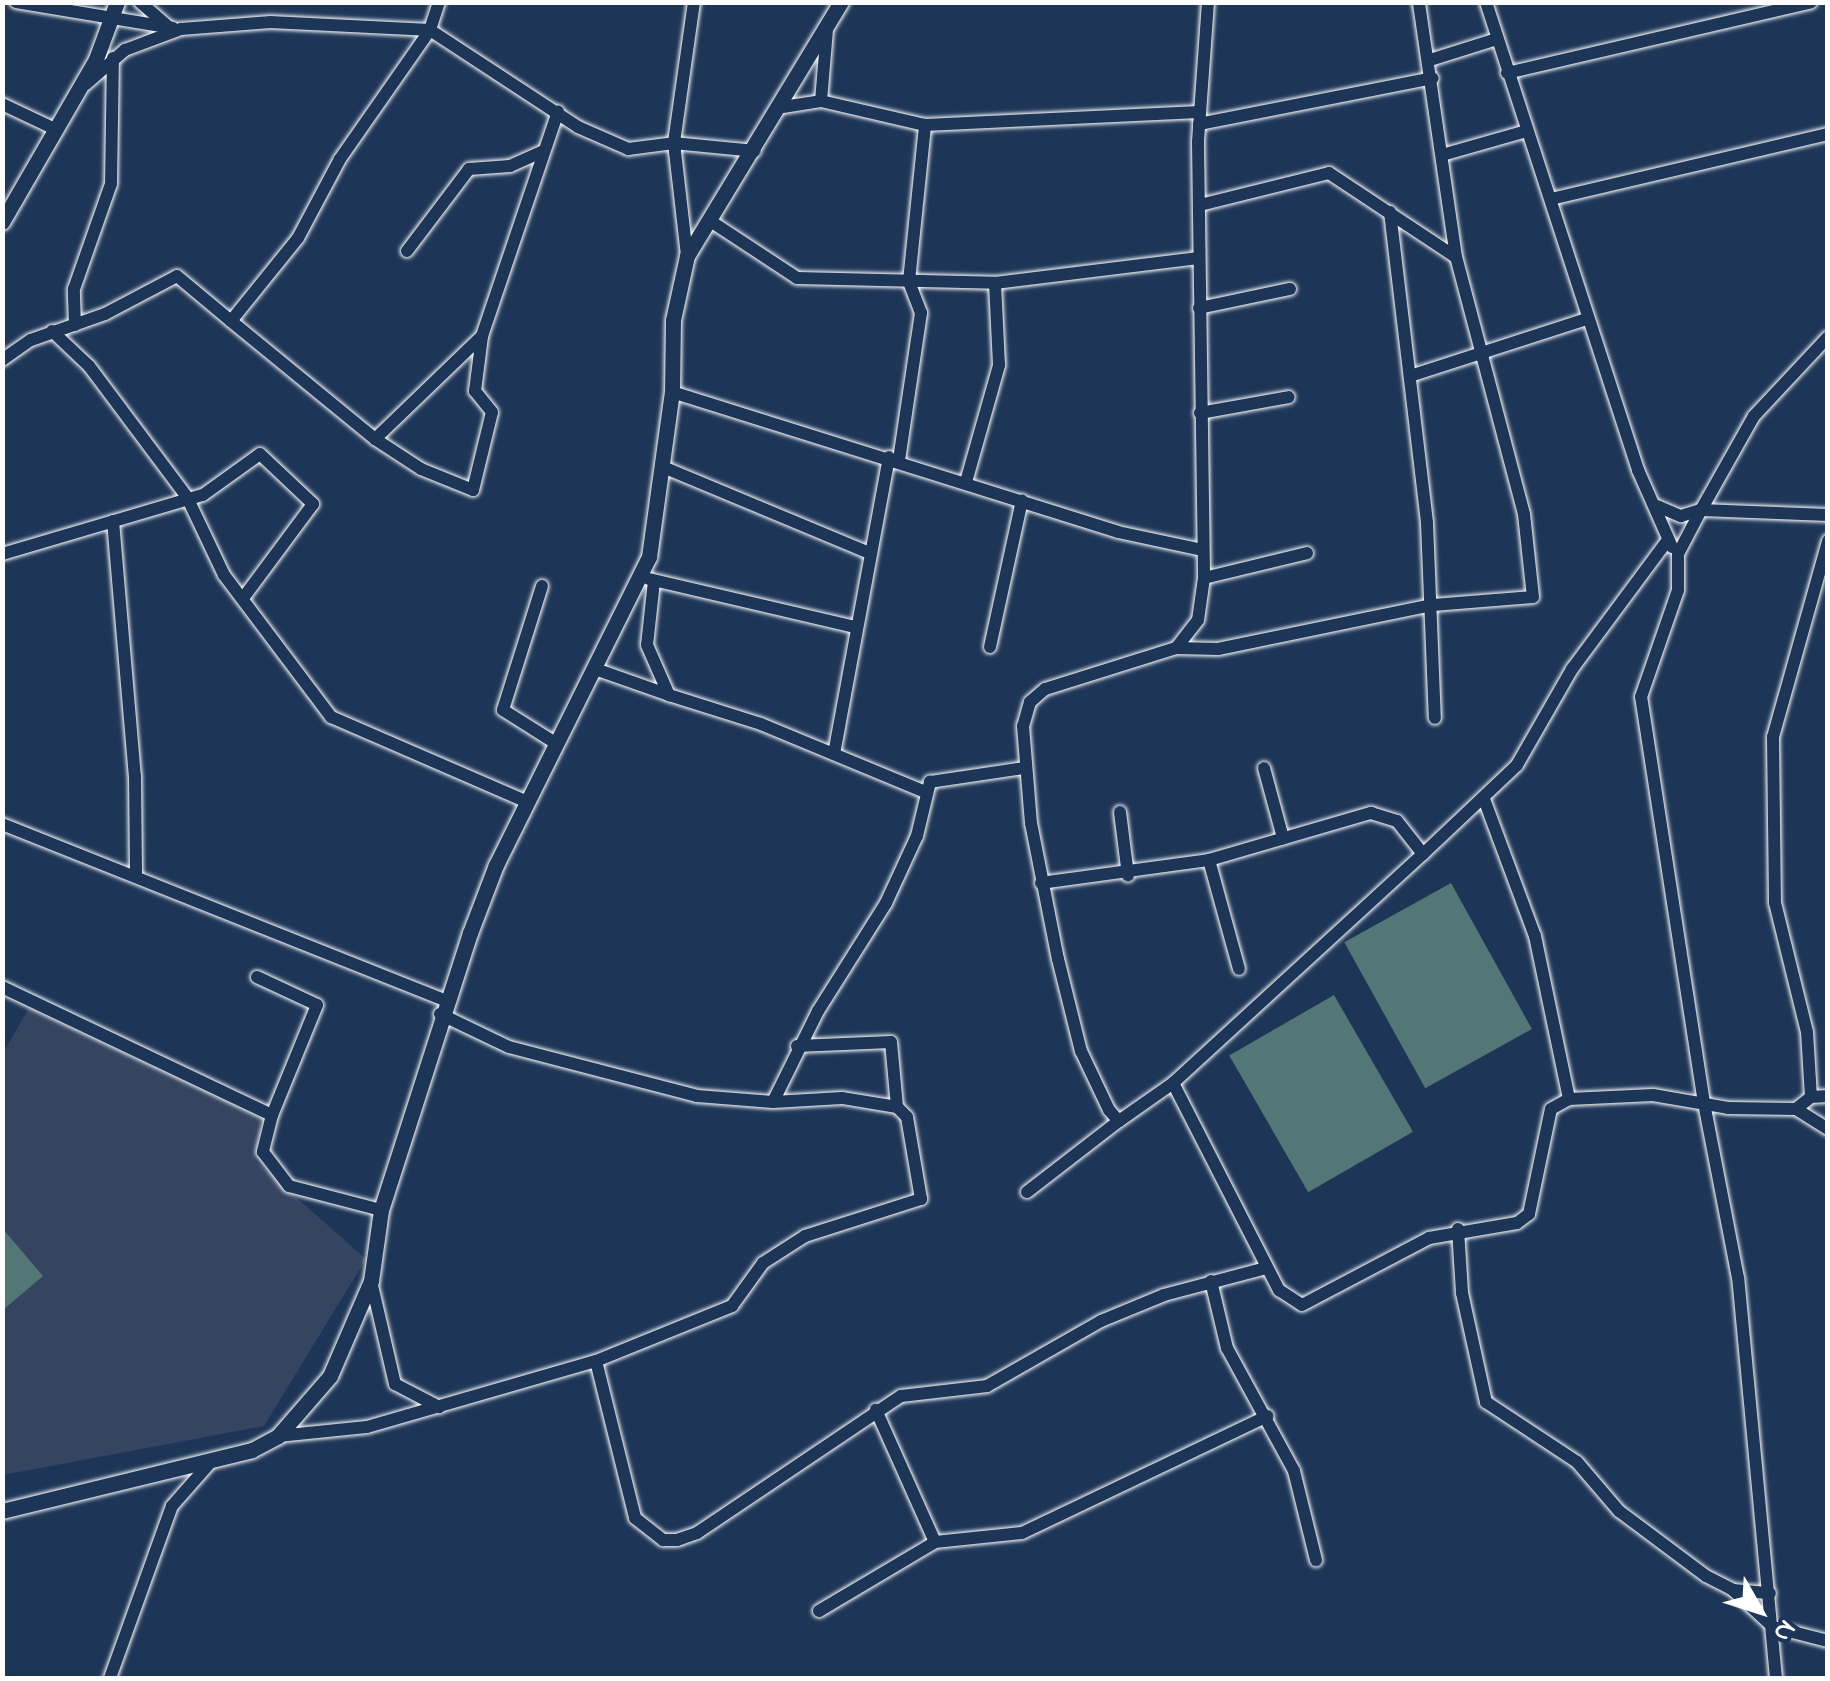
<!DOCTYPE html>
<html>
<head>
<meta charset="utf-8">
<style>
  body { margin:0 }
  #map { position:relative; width:1830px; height:1681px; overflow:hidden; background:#1d3557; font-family:"Indie Flower",sans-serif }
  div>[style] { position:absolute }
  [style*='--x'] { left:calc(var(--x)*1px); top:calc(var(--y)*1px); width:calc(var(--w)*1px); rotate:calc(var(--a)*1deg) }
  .built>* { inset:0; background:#344461 }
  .green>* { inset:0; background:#537677; transform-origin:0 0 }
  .roads { filter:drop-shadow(0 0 2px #fff) drop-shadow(0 0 2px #fff) }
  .minor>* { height:12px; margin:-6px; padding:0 6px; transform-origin:6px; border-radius:6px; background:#1d3557 }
  .tertiary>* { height:15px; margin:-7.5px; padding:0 7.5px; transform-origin:7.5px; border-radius:7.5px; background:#1d3557 }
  span { translate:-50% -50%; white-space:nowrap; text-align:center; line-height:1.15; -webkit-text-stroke:9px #1d3557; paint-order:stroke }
  .frame { position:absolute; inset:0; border:5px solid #fff; pointer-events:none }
  .north { position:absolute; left:1710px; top:1561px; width:100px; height:100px; -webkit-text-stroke:8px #1d3557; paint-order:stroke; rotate:129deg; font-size:28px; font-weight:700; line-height:40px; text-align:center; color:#fff }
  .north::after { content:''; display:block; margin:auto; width:35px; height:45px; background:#fff; clip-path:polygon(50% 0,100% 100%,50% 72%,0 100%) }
</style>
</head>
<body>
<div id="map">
  <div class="built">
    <div style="clip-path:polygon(29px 1008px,262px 1118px,255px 1161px,366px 1259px,264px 1426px,3px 1475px,3px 1053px)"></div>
  </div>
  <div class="green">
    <div style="left:1451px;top:883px;width:167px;height:122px;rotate:61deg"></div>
    <div style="left:1334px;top:995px;width:158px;height:121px;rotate:60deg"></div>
    <div style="clip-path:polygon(3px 1229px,43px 1276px,3px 1310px,2px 1310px)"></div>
  </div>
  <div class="roads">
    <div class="minor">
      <div style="--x:16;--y:2;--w:159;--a:9.4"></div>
      <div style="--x:140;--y:2;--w:38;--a:41"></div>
      <div style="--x:439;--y:2;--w:29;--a:108"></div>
      <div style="--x:430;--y:30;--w:177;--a:33.2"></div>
      <div style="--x:578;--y:127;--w:55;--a:23.7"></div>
      <div style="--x:628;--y:149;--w:46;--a:-7.4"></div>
      <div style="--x:674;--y:143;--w:114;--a:83.4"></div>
      <div style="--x:694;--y:2;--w:142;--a:98.1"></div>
      <div style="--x:674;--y:143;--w:81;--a:5.6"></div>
      <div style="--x:1208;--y:2;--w:141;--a:94.1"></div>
      <div style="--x:1198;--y:143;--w:435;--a:89.2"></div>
      <div style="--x:1204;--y:578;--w:42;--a:98.1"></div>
      <div style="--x:1198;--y:620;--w:36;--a:128"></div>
      <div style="--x:1176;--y:648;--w:137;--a:162.6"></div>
      <div style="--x:1045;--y:689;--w:20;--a:139"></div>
      <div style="--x:1030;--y:702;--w:25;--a:106"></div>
      <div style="--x:1023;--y:726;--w:97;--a:85.3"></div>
      <div style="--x:1031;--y:823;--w:139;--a:78.8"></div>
      <div style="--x:1058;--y:959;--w:95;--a:76"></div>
      <div style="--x:1081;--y:1051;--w:65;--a:64.6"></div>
      <div style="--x:1109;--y:1110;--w:15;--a:48"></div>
      <div style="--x:1119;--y:1121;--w:66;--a:-35.1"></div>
      <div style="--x:1173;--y:1083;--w:233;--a:62.9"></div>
      <div style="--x:1279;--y:1290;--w:27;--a:33"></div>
      <div style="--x:1302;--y:1305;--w:144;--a:-27.8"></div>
      <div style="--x:1429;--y:1238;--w:89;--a:-9.7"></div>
      <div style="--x:1517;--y:1223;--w:15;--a:-37"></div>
      <div style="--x:1529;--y:1214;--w:107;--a:-78.2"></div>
      <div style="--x:1551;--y:1109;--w:21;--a:-29"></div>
      <div style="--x:1569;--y:1099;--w:84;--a:-2.7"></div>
      <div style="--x:1653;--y:1095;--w:76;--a:9.8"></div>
      <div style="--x:1728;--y:1108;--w:68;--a:0.8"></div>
      <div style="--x:1796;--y:1109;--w:38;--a:32"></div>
      <div style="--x:1486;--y:2;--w:492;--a:72"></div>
      <div style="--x:1638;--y:470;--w:84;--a:66.2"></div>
      <div style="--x:1430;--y:60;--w:70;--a:-17.4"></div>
      <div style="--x:1507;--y:73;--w:312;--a:-13.1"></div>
      <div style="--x:86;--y:84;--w:52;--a:-41.1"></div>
      <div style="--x:125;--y:50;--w:60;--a:-20.6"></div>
      <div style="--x:181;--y:29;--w:90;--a:-4.4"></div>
      <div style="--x:271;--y:22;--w:159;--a:2.9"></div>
      <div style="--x:821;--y:101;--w:72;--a:-85.2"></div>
      <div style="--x:2;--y:104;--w:61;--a:25.3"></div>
      <div style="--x:783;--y:107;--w:38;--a:-9"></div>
      <div style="--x:821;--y:101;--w:107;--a:13"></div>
      <div style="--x:925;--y:125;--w:274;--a:-2.7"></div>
      <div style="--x:1199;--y:124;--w:238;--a:-11.1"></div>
      <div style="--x:1442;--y:155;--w:87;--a:-15.9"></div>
      <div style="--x:1551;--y:199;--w:285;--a:-13.2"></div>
      <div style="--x:1200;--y:205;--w:133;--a:-13.9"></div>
      <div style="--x:1329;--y:173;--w:152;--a:33.5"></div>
      <div style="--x:1390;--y:212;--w:313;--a:83.2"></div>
      <div style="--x:1427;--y:523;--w:195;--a:87.7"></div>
      <div style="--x:709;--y:220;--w:105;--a:33.4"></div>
      <div style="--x:797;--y:278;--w:198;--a:1.4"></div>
      <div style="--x:995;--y:283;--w:205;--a:-7"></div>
      <div style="--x:407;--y:251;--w:103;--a:-52.9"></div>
      <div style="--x:469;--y:169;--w:41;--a:-4.2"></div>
      <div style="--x:510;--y:166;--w:35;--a:-24"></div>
      <div style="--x:1199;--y:308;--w:93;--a:-11.8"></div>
      <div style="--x:231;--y:321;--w:186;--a:39.3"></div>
      <div style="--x:375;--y:439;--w:149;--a:-43.9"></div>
      <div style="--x:482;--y:336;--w:237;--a:-71.3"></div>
      <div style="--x:75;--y:325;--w:36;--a:-92"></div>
      <div style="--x:74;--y:289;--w:111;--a:-70.6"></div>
      <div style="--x:111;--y:184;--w:126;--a:-89.1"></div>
      <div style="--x:52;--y:331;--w:51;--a:43.4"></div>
      <div style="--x:89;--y:366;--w:164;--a:53.2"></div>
      <div style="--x:187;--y:497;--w:86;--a:64.6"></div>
      <div style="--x:224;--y:575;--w:178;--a:53"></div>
      <div style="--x:331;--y:717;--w:214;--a:23.4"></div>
      <div style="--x:2;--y:360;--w:35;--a:-35"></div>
      <div style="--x:31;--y:340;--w:78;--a:-19.4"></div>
      <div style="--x:105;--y:314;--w:81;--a:-27.8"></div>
      <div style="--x:177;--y:276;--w:70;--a:39.8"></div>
      <div style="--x:231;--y:321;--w:107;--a:-51.1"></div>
      <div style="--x:298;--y:238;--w:89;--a:-62"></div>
      <div style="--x:340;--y:159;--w:157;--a:-55.1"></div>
      <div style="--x:1410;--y:376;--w:186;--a:-17.9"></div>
      <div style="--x:672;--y:392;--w:467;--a:17.4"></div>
      <div style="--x:1118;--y:532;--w:87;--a:12"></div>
      <div style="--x:1200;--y:413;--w:90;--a:-10.2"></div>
      <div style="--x:375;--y:439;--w:55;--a:33.1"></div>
      <div style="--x:421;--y:469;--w:56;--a:22"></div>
      <div style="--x:473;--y:490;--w:80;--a:-76.3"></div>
      <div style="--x:492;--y:412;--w:27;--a:-129"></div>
      <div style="--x:475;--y:391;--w:55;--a:-82.7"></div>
      <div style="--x:899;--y:460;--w:149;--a:-81.5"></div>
      <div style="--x:921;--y:313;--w:34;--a:-111"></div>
      <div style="--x:909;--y:281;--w:157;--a:-84.1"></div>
      <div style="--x:663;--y:467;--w:221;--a:22.6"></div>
      <div style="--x:966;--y:482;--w:122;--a:-74.2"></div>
      <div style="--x:999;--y:365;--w:82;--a:-92.8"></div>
      <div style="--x:1657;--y:506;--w:26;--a:23"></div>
      <div style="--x:1681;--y:516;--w:21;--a:-17"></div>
      <div style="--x:1701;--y:510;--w:108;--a:-60.6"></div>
      <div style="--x:1754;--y:416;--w:108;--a:-46.9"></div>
      <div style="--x:113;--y:521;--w:256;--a:85.1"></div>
      <div style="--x:135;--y:776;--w:100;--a:89.4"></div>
      <div style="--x:2;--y:554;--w:209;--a:-16.4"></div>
      <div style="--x:203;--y:495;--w:70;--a:-35.7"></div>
      <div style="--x:260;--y:454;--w:73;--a:43.3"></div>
      <div style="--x:313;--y:504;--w:116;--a:126.6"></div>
      <div style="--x:1204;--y:578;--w:106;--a:-13.6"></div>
      <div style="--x:649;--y:579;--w:212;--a:13.1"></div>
      <div style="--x:654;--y:581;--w:64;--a:96.2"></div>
      <div style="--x:647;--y:645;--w:55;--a:66.3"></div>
      <div style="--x:669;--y:695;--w:96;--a:17.5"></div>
      <div style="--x:761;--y:724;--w:178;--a:22.5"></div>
      <div style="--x:542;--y:586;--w:130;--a:107.5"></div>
      <div style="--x:503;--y:710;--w:64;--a:32.2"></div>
      <div style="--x:990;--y:647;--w:150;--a:-77.7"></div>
      <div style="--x:1176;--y:648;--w:42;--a:1.4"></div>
      <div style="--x:1218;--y:649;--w:219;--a:-11.6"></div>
      <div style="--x:1433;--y:605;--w:100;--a:-4.6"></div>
      <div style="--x:1533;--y:597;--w:83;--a:-96.2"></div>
      <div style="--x:1524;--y:514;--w:266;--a:-104.8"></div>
      <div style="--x:1456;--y:257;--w:258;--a:-98.3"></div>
      <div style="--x:598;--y:670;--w:75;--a:19.4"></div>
      <div style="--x:834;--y:754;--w:302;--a:-79.5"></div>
      <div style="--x:1264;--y:768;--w:73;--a:74.8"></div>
      <div style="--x:1484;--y:799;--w:146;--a:69.6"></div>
      <div style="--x:1535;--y:936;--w:167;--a:78.2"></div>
      <div style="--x:1120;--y:812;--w:64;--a:82.8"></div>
      <div style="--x:2;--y:824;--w:476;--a:21.7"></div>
      <div style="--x:1209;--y:860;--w:113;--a:74.6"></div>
      <div style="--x:1041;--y:883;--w:170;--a:-7.8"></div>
      <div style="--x:1209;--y:860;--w:169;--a:-16.2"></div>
      <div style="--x:1371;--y:813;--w:27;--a:17"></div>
      <div style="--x:1397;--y:821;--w:42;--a:51.8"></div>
      <div style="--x:1423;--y:854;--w:129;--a:-43.4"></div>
      <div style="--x:1517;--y:765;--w:111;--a:-60.2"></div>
      <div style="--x:1572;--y:669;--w:159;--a:-53.4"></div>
      <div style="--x:257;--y:977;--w:66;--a:25"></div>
      <div style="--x:317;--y:1005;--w:119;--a:112.2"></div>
      <div style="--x:2;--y:987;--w:299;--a:25.4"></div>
      <div style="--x:272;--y:1115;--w:38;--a:104"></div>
      <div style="--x:263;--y:1152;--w:43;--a:52.6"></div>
      <div style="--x:289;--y:1186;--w:95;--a:14.6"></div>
      <div style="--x:440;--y:1014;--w:76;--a:25.6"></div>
      <div style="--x:509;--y:1047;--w:194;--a:14.6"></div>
      <div style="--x:697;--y:1096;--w:76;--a:4.5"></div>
      <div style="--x:773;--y:1102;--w:102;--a:-63.7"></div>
      <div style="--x:818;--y:1011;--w:128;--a:-57.8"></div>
      <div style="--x:886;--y:903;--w:74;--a:-65.2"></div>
      <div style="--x:917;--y:836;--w:56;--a:-76.5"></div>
      <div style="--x:930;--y:782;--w:95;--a:-8.5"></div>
      <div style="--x:797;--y:1046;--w:94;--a:-2.4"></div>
      <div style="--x:891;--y:1042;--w:65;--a:84.7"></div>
      <div style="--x:1173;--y:1083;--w:339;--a:-42.5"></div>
      <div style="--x:1811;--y:1097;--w:17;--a:-3"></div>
      <div style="--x:1796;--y:1109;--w:19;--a:-39"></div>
      <div style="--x:1811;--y:1097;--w:65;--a:-93.5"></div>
      <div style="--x:1807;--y:1032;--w:133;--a:-103.9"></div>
      <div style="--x:1775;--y:903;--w:166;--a:-90.7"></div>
      <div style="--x:1773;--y:737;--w:204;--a:-74.3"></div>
      <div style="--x:1027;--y:1192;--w:116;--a:-37.7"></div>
      <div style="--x:1458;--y:1229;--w:64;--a:86.4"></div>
      <div style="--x:1462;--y:1293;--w:112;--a:77.6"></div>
      <div style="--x:1486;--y:1402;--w:109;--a:33.4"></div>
      <div style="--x:1577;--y:1462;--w:65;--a:49.4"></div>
      <div style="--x:1619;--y:1511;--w:109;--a:36.8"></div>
      <div style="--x:1706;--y:1576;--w:30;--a:27"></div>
      <div style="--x:1733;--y:1590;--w:37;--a:5"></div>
      <div style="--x:371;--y:1281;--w:106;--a:76.9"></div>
      <div style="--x:395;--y:1384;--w:50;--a:27.6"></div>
      <div style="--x:1211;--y:1281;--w:69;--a:76.6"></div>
      <div style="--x:1227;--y:1348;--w:140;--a:61.4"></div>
      <div style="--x:1294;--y:1471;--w:92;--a:76.1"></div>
      <div style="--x:596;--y:1361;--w:147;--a:-22"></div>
      <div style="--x:732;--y:1306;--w:53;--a:-54.2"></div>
      <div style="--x:763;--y:1263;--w:50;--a:-32.7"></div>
      <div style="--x:805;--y:1236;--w:122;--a:-17.7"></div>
      <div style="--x:921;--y:1199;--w:83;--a:-99.7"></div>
      <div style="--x:907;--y:1117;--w:14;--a:-135"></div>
      <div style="--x:897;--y:1107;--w:56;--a:-170.7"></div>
      <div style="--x:842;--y:1098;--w:69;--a:176.7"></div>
      <div style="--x:278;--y:1436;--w:89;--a:-5.8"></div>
      <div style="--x:367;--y:1427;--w:238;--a:-16.1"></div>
      <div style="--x:596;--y:1361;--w:162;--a:76"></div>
      <div style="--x:635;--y:1518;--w:36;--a:38"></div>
      <div style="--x:663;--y:1540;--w:14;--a:0"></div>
      <div style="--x:677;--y:1540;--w:21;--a:-19"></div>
      <div style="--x:697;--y:1533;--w:246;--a:-33.9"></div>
      <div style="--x:901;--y:1396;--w:87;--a:-6.6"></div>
      <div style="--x:987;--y:1386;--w:131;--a:-29.7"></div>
      <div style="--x:1101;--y:1321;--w:68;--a:-22.4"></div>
      <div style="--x:1164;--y:1295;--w:106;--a:-14.8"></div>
      <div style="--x:935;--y:1542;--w:87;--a:-5.9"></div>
      <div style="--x:1022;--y:1533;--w:272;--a:-25.5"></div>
      <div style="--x:1733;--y:1590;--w:54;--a:42.8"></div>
      <div style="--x:1773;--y:1627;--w:57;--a:14.3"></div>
      <div style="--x:819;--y:1611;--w:135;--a:-30.7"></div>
      <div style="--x:935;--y:1542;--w:145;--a:-114.1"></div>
      <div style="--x:110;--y:1678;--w:183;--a:-70.2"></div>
      <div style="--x:172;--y:1506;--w:55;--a:-48.7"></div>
      <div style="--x:1776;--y:1678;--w:402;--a:-95.4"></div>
      <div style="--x:1738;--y:1278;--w:178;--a:-101"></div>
      <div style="--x:1704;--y:1103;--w:411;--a:-98.8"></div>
      <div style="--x:1641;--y:697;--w:113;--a:-70.9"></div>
      <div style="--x:1678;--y:590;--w:36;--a:-90"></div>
      <div style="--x:1678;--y:554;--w:50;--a:-62.4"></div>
      <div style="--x:1701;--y:510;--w:127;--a:2.3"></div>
    </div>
    <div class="tertiary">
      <div style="--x:2;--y:222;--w:188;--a:-60"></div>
      <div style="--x:96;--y:59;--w:61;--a:-69.8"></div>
      <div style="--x:2;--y:1511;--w:257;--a:-13.7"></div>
      <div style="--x:252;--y:1450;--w:30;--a:-28"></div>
      <div style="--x:278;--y:1436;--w:79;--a:-49.1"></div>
      <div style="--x:330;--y:1376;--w:103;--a:-66.7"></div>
      <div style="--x:371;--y:1281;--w:72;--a:-82"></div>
      <div style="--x:381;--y:1210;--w:291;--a:-72.2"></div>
      <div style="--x:470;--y:933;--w:73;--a:-69.1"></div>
      <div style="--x:496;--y:865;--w:344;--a:-63.6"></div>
      <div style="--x:649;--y:557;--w:167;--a:-82.1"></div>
      <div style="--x:672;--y:392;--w:72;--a:-89.2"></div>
      <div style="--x:673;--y:320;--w:66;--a:-77.7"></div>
      <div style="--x:687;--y:256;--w:297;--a:-58.8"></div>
    </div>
  </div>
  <div class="frame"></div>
  <div class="north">N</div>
</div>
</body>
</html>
